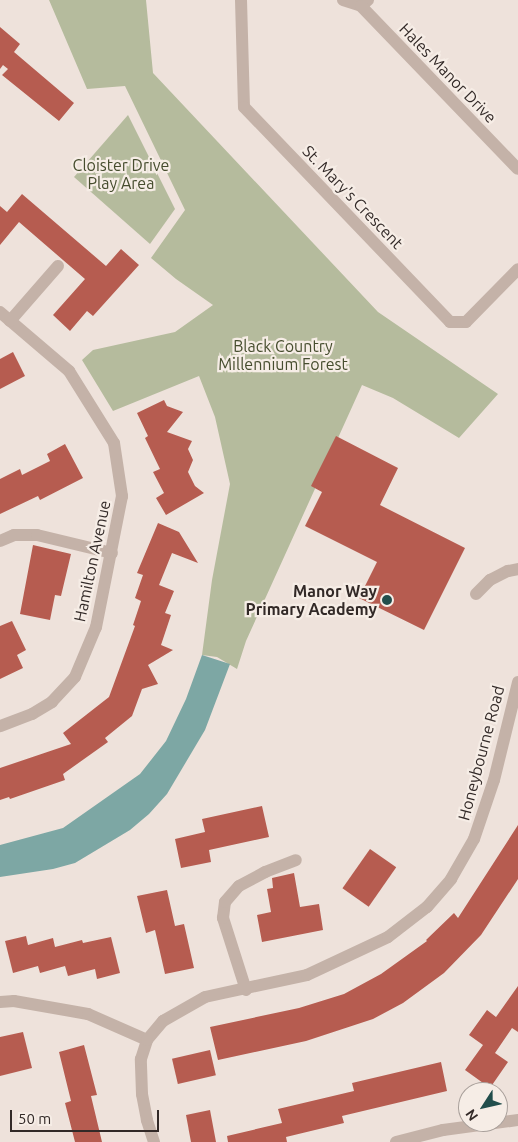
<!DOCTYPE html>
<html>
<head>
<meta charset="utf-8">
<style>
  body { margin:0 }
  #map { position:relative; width:518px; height:1142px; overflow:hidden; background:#eee2db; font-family:Ubuntu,sans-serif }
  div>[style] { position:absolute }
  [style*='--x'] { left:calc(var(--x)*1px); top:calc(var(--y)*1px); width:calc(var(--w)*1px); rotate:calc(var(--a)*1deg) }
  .green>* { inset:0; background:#b5bb9d }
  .water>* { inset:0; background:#7da7a4 }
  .building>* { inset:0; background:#b65c50; transform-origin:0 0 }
  .minor>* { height:12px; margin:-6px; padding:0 6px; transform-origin:6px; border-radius:6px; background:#c4b2a8 }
  .dots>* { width:14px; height:14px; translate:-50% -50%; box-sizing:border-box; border:2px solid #f6ede6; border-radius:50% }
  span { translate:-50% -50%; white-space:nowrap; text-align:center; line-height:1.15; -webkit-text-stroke:4.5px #f6ede6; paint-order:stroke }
  .street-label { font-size:16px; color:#322927 }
  .park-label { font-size:16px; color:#464d2e }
  .poi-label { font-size:16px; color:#322927; font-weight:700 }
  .right { translate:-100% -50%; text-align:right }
  .north { position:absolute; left:458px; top:1082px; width:50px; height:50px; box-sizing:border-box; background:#f6ede6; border:1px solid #a89f9a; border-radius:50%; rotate:235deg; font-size:14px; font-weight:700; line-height:20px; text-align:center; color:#322927 }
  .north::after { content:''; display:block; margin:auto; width:18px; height:22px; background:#224e4c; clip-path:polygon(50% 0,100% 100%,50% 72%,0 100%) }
  .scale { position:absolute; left:10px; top:1110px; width:149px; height:22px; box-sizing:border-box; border:2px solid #322927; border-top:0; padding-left:6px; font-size:15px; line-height:18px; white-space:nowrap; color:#322927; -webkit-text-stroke:4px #f6ede6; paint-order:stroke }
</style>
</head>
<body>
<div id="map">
  <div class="green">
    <div style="clip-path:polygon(49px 0,146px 0,153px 73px,378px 312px,498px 394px,459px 438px,393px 398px,362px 385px,246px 641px,237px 669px,217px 657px,202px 655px,212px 580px,230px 484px,215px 417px,199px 376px,113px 411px,82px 360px,93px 350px,175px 332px,213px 305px,176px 279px,151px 258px,185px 210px,125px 86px,87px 89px)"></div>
    <div style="clip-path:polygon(128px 115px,175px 209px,150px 244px,74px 177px)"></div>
  </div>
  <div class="water">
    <div style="clip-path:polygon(202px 655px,230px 664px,205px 730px,167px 794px,149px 814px,130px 830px,75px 863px,53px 869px,0 877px,0 845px,63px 828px,140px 774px,166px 741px,186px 699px)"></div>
  </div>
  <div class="building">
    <div style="clip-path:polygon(0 27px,20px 44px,14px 52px,74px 103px,59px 121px,2px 75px,8px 69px,3px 65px,0 69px)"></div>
    <div style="clip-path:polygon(22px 194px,106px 266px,121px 249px,139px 265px,93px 316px,87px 311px,70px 331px,53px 315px,85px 279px,19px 222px,0 245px,0 206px,7px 212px)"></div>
    <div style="clip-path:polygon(13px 352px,25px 376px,0 389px,0 359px)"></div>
    <div style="clip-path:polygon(164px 400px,167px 406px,183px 412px,167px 432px,192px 441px,188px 449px,193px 460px,188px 472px,195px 486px,204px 493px,166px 515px,156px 498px,164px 493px,153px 472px,160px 469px,145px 438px,148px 436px,137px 413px)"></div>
    <div style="clip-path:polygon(336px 436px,398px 468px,380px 505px,465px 548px,424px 630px,359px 598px,377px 562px,305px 526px,322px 492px,311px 486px)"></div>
    <div style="clip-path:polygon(65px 444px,83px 478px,40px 500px,38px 496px,0 514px,0 479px,20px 469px,22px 475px,50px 461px,47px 454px)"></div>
    <div style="clip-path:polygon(158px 523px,179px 532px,198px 563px,172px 553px,159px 585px,174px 591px,165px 613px,171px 615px,161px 645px,173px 650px,148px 665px,158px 684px,142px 689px,132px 716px,105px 738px,108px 742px,63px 774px,65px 780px,10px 799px,9px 797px,0 800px,0 768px,71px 744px,63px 733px,109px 697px,135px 626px,133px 625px,141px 601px,135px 598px,143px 575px,137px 573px)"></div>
    <div style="clip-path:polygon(33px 545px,71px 554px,61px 596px,55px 595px,50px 620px,20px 614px)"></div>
    <div style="clip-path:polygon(12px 621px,26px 650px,17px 655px,23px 668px,0 679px,0 626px)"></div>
    <div style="clip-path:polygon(262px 806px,269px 837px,209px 850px,211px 862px,181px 868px,175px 839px,205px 832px,202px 819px)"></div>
    <div style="clip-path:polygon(518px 825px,518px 879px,481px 935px,444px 973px,403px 1003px,373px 1019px,306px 1041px,218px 1060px,210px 1027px,299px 1008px,344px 994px,381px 974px,427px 941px,426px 940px,454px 913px,458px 918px)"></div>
    <div style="left:370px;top:849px;width:32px;height:48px;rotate:35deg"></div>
    <div style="clip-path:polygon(294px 873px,300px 907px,319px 904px,323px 930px,262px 942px,257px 915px,271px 912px,267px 889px,273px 888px,272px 878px)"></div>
    <div style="clip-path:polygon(167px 890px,175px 926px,184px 924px,194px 968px,165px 974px,155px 930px,146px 933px,137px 896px)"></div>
    <div style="clip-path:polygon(26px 936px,28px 945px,53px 938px,55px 947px,82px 940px,83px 943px,111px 937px,120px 973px,97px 979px,95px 969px,68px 976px,65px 966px,40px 973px,38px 966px,13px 973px,5px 941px)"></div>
    <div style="clip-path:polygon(518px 986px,518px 1032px,512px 1028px,495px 1053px,508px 1062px,490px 1088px,465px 1070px,483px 1045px,469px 1035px,487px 1010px,496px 1017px)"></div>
    <div style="clip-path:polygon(23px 1032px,32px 1068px,0 1076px,0 1037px)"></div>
    <div style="clip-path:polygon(84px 1045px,97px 1095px,91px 1096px,102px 1142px,75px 1142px,65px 1103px,71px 1101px,59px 1052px)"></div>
    <div style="left:210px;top:1050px;width:26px;height:39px;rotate:77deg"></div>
    <div style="clip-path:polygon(441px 1062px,447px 1091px,342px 1116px,344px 1123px,286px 1137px,287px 1142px,228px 1142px,227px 1136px,282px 1123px,278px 1109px,354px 1091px,352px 1083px)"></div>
    <div style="clip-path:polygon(210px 1110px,216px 1142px,191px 1142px,186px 1115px)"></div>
  </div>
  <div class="minor">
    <div style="--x:241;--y:0;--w:107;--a:88.4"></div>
    <div style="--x:244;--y:107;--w:298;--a:46.2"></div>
    <div style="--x:450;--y:322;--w:16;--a:0"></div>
    <div style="--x:466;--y:322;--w:74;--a:-45.5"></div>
    <div style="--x:343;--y:0;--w:19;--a:18"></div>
    <div style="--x:368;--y:0;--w:9;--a:139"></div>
    <div style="--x:361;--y:6;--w:226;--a:46.1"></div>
    <div style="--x:0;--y:312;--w:91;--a:40.5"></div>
    <div style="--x:69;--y:371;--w:85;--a:58"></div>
    <div style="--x:114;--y:443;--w:54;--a:81.4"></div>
    <div style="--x:122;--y:496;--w:134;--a:101.2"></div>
    <div style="--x:96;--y:627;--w:54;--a:112.8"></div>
    <div style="--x:75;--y:677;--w:34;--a:133"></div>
    <div style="--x:52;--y:702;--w:23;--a:149"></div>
    <div style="--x:32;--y:714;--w:34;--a:159"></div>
    <div style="--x:10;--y:321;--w:73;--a:-48.9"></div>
    <div style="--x:0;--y:541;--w:15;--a:-23"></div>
    <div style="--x:14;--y:535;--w:23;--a:0"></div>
    <div style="--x:37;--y:535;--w:77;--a:13.5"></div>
    <div style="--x:476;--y:594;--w:20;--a:-45"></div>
    <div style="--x:490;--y:580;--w:20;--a:-27"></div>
    <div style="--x:508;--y:571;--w:10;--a:-11"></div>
    <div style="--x:246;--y:990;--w:76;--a:-107.7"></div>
    <div style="--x:223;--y:918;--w:16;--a:-83"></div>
    <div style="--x:225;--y:902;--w:21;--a:-49"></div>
    <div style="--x:239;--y:886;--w:30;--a:-28"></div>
    <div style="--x:265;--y:872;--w:33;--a:-21"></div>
    <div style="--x:0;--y:1002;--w:14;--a:-4"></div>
    <div style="--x:14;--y:1001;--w:75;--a:10"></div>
    <div style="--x:88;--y:1014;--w:64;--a:23.8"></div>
    <div style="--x:154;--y:1142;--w:23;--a:-108"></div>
    <div style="--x:147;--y:1120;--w:26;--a:-101"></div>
    <div style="--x:142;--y:1094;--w:35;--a:-92"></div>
    <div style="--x:141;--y:1059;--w:20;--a:-72"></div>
    <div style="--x:147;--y:1040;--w:25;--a:-50"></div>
    <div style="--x:163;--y:1021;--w:48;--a:-29.7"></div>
    <div style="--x:205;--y:997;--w:104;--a:-12.2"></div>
    <div style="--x:307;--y:975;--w:89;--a:-25.1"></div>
    <div style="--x:388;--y:937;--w:49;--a:-37.6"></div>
    <div style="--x:427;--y:907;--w:37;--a:-49"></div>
    <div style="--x:451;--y:879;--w:46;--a:-60.1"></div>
    <div style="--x:474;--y:839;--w:62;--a:-71.3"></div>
    <div style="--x:494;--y:780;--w:101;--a:-76.2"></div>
    <div style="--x:396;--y:1142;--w:49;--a:-14.3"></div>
    <div style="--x:443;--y:1130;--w:76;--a:-7.6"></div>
  </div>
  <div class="dots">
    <div style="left:387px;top:600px;background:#224e4c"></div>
  </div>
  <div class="street-label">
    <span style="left:448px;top:73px;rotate:46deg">Hales Manor Drive</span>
    <span style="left:353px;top:197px;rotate:46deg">St. Mary's Crescent</span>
    <span style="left:92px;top:561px;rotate:-78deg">Hamilton Avenue</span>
    <span style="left:481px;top:753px;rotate:-75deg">Honeybourne Road</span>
  </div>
  <div class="park-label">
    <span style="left:121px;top:174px">Cloister Drive<br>Play Area</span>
    <span style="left:283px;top:355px">Black Country<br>Millennium Forest</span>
  </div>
  <div class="poi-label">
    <span class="right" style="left:377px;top:600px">Manor Way<br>Primary Academy</span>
  </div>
  <div class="north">N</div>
  <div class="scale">50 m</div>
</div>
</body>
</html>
